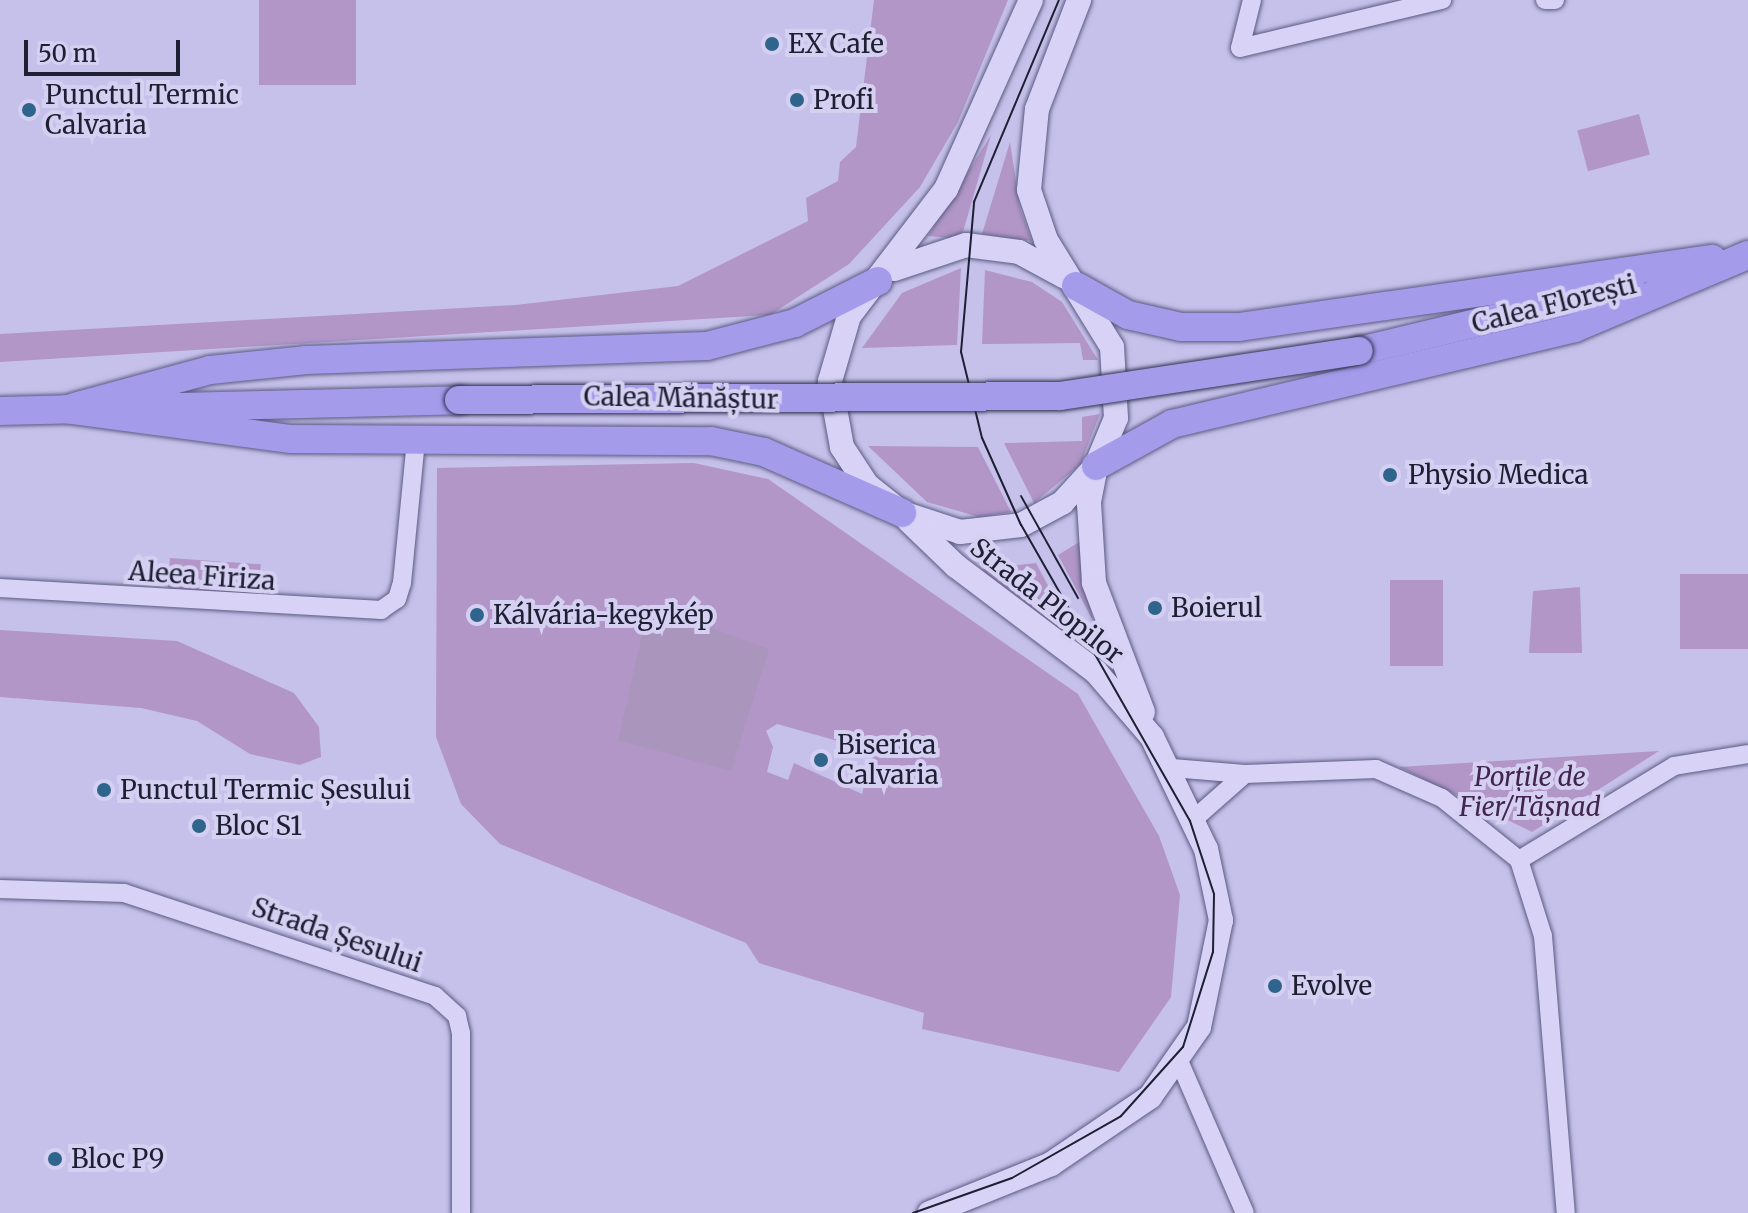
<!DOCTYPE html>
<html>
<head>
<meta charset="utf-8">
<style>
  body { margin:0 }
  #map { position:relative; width:1748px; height:1213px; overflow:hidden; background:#c6c1ea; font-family:Merriweather,serif }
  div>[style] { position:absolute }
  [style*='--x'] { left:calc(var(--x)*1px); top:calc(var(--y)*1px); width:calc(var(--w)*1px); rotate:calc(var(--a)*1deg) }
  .green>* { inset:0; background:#b196c7; transform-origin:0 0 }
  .cemetery>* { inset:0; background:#aa95bc }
  .roads { filter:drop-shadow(0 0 2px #5a5b82) drop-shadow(0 0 2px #5a5b82) }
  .street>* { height:18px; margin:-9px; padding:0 9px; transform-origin:9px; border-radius:9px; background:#d8d3f6 }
  .secondary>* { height:24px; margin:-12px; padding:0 12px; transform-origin:12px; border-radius:12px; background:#d8d3f6 }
  .primary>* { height:28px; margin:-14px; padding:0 14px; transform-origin:14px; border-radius:14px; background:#a49beb }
  .tram>* { height:2px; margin:-1px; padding:0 1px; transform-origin:1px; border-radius:1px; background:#1d1f33 }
  .bridges { filter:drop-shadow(0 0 2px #2e3250) drop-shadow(0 0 2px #2e3250) }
  .primary-bridge>* { height:28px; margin:-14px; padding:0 14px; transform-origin:14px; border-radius:14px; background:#a49beb }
  .dots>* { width:22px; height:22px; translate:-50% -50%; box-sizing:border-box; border:4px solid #d5d0f2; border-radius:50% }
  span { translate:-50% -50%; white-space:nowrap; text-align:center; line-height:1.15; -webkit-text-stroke:8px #d5d0f2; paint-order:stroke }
  .poi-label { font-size:26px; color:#1d1f33 }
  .left { translate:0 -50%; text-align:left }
  .street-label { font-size:26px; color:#1d1f33 }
  .park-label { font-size:26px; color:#41254e; font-style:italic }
  .scale { position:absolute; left:24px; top:40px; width:156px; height:36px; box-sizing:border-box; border:4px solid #1d1f33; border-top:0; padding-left:10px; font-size:24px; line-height:28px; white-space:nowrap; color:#1d1f33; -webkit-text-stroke:6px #d5d0f2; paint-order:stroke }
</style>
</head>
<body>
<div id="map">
  <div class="green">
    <div style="left:259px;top:0;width:97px;height:85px"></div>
    <div style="clip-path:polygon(874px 0,1008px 0,958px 122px,920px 187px,849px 264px,770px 315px,0 362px,0 334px,516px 305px,678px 286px,808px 221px,806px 198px,838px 181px,840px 162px,856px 147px)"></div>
    <div style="left:1639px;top:114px;width:42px;height:64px;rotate:75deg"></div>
    <div style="clip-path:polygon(991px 135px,961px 239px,928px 236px)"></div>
    <div style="clip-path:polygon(1010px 142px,1020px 208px,1032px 241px,982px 234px)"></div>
    <div style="clip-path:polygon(961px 268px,957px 345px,862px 348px,902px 293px)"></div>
    <div style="clip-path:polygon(985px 270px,1032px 282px,1062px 302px,1098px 360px,1083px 360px,1080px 343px,982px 344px)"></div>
    <div style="clip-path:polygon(1100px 414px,1080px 465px,1034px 503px,1004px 443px,1082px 441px,1082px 417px)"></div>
    <div style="clip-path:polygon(868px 446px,978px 447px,1011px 512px,979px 517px,927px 502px)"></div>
    <div style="clip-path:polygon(evenodd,694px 463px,768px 479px,1078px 694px,1159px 836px,1180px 895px,1171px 997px,1119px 1072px,922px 1029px,924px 1013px,759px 963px,746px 943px,500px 844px,461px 804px,436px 737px,437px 468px,694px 463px,777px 724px,874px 751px,862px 794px,794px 763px,788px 780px,767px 772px,773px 747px,766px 731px,777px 724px)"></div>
    <div style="clip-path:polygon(1086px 538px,1089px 599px,1093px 621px,1058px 555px)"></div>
    <div style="left:170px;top:558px;width:91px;height:31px;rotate:4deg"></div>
    <div style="clip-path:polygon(1036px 563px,1079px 644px,977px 570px)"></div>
    <div style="left:1748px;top:574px;width:75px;height:68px;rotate:90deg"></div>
    <div style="left:1443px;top:580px;width:86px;height:53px;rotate:90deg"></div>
    <div style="clip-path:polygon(1580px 587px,1582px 653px,1529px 653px,1533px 591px)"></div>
    <div style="clip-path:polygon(0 630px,177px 641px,294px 693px,319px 727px,321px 757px,300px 765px,250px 754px,197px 721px,141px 708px,0 697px)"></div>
    <div style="clip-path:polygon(1659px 751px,1532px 832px,1399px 767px)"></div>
  </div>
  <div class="cemetery">
    <div style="clip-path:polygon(649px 605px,769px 649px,731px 771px,618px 740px)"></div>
  </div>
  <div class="roads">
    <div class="street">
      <div style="--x:1252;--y:0;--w:49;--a:104"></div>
      <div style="--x:1240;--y:48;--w:208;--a:-13.4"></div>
      <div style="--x:1545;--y:0;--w:10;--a:0"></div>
      <div style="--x:0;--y:588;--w:382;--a:3.3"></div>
      <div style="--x:381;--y:610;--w:19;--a:-35"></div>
      <div style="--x:397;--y:599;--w:17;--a:-73"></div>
      <div style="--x:402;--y:583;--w:145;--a:-84.4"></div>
      <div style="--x:1172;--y:768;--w:73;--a:4.7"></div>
      <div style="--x:1245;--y:774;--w:131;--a:-2.2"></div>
      <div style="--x:1376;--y:769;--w:72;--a:23.7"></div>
      <div style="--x:1442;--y:798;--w:99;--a:38.8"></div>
      <div style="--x:1519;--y:860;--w:80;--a:72.5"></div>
      <div style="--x:1543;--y:936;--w:278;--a:85.3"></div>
      <div style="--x:1194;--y:819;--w:68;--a:-41.4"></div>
      <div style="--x:1519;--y:860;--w:181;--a:-31.2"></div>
      <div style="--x:1674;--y:766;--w:75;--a:-9.2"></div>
      <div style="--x:0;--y:889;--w:124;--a:1.8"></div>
      <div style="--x:124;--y:893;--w:328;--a:18.3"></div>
      <div style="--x:435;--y:996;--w:30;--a:42"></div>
      <div style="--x:457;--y:1016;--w:17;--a:77"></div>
      <div style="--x:461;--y:1033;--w:180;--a:90"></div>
      <div style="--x:1180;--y:1063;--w:163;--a:66.6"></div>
    </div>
    <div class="secondary">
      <div style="--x:1031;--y:0;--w:207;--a:114.2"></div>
      <div style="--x:946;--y:189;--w:160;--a:127.4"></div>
      <div style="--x:849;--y:316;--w:68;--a:106.3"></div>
      <div style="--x:830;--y:381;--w:67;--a:79.7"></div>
      <div style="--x:842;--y:447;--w:45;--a:56.7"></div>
      <div style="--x:867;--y:485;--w:45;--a:38.7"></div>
      <div style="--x:902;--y:513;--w:61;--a:18.1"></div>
      <div style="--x:960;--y:532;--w:61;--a:-6.5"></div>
      <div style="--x:1021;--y:525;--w:47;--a:-28.2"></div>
      <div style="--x:1062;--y:503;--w:50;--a:-47.4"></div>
      <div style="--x:1096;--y:466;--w:52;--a:-67.4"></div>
      <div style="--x:1116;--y:418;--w:71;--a:-93.2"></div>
      <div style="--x:1112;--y:347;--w:126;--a:-121.7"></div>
      <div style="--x:1046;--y:240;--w:53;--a:-108.8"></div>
      <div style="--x:1029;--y:190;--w:81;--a:-84.4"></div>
      <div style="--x:1037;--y:109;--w:117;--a:-68.9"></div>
      <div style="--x:894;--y:269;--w:76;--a:-18.4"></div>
      <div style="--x:966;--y:245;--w:53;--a:7.5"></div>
      <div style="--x:1019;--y:252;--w:52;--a:28.5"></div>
      <div style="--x:1095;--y:471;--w:33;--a:101"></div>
      <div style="--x:1089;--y:503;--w:80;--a:86.4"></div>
      <div style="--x:1094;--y:583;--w:138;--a:69.2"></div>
      <div style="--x:909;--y:521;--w:65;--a:43.8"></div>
      <div style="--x:956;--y:566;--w:176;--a:37.1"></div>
      <div style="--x:1096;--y:672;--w:86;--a:49.3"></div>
      <div style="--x:1152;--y:737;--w:124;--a:64.3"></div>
      <div style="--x:1206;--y:849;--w:73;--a:78.1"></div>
      <div style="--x:1221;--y:920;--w:109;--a:101.6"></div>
      <div style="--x:1199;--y:1027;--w:85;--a:125"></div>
      <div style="--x:1150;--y:1097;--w:120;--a:145.9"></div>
      <div style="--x:1051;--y:1164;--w:131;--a:158"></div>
    </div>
    <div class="primary">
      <div style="--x:1076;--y:286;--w:60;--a:29.1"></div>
      <div style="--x:1128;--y:315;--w:54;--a:12.8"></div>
      <div style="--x:1181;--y:327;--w:58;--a:0"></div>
      <div style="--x:1239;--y:327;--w:478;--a:-8.2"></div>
      <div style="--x:1359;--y:351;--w:279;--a:-13.5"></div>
      <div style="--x:74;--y:407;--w:141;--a:-15.2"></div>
      <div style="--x:210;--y:370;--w:97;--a:-5.9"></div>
      <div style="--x:306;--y:360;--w:401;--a:-2"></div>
      <div style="--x:707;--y:346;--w:91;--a:-14.6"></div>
      <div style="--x:795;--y:323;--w:93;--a:-26.8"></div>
      <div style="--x:137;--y:408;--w:322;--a:-1.4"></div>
      <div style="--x:66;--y:409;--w:227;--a:7.6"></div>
      <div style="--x:291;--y:439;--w:420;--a:0.3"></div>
      <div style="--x:711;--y:441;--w:54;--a:11.7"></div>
      <div style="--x:764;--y:452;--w:151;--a:23.8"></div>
      <div style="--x:0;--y:411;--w:83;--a:-1.4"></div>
      <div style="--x:1096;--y:466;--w:87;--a:-28.9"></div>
      <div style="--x:1172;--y:424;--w:414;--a:-13.4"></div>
      <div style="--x:1575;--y:328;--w:188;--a:-22.9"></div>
    </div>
  </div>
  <div class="tram">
    <div style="--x:1021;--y:496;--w:117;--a:60.8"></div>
    <div style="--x:913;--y:1213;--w:105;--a:-19.5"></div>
    <div style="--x:1012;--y:1178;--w:125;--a:-29.6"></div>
    <div style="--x:1121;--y:1116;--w:93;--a:-48.1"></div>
    <div style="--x:1183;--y:1047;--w:100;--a:-72.5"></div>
    <div style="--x:1213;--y:952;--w:58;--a:-89"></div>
    <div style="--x:1214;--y:894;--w:77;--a:-108.2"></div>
    <div style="--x:1190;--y:821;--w:341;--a:-119.7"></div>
    <div style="--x:1021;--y:525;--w:95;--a:-114.1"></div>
    <div style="--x:982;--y:438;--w:89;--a:-103.7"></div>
    <div style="--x:961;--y:352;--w:151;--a:-85"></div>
    <div style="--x:974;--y:202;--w:219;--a:-67.2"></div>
  </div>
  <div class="bridges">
    <div class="primary-bridge">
      <div style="--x:459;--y:400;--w:601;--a:-0.38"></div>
      <div style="--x:1060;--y:396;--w:302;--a:-8.6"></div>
    </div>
  </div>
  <div class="dots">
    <div style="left:772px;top:44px;background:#2f648c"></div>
    <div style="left:797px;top:100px;background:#2f648c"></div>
    <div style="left:29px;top:110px;background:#2f648c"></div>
    <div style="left:1390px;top:475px;background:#2f648c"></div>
    <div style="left:1155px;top:608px;background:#2f648c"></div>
    <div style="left:477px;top:615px;background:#2f648c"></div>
    <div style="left:821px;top:760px;background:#2f648c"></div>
    <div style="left:104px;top:790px;background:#2f648c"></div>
    <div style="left:199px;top:826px;background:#2f648c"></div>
    <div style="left:1275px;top:986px;background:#2f648c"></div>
    <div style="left:55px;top:1159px;background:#2f648c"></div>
  </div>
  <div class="poi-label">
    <span class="left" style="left:788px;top:44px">EX Cafe</span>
    <span class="left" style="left:45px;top:110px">Punctul Termic<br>Calvaria</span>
    <span class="left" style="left:813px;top:100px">Profi</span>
    <span class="left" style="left:1408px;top:475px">Physio Medica</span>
    <span class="left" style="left:1171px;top:608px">Boierul</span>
    <span class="left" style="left:493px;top:615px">Kálvária-kegykép</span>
    <span class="left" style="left:837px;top:760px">Biserica<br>Calvaria</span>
    <span class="left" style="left:120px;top:790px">Punctul Termic Șesului</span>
    <span class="left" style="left:215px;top:826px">Bloc S1</span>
    <span class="left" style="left:1291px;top:986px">Evolve</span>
    <span class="left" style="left:71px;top:1159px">Bloc P9</span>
  </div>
  <div class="street-label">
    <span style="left:1554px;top:304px;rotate:-14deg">Calea Florești</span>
    <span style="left:681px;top:398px;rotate:1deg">Calea Mănăștur</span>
    <span style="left:202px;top:576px;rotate:4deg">Aleea Firiza</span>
    <span style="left:1047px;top:601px;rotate:38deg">Strada Plopilor</span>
    <span style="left:337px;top:935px;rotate:19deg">Strada Șesului</span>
  </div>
  <div class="park-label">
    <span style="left:1530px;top:792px">Porțile de<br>Fier/Tășnad</span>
  </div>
  <div class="scale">50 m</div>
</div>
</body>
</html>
